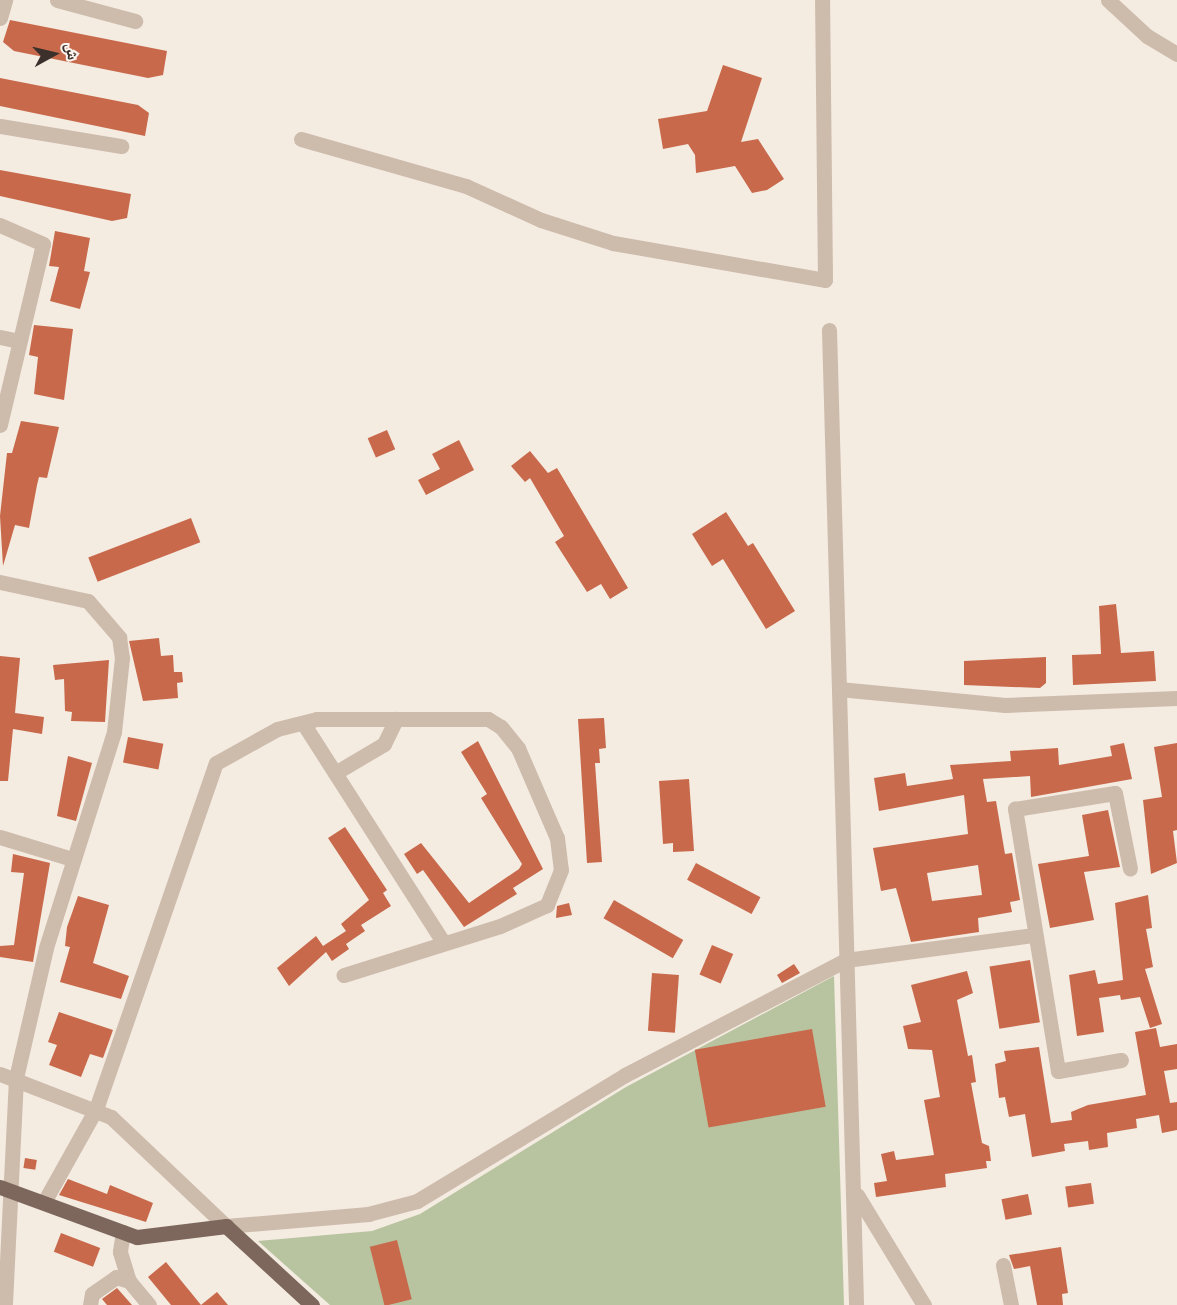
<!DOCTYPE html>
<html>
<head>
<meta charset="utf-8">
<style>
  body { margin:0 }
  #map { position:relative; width:1177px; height:1305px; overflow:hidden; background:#f4ebe1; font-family:"DM Sans","Noto Naskh Arabic",sans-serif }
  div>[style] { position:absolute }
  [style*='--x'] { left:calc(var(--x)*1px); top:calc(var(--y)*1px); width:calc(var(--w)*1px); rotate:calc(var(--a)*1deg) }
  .green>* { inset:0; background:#b8c4a0 }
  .building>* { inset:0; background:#c8694b; transform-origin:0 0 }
  .minor>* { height:15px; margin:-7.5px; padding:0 7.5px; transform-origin:7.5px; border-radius:7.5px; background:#cdbbac }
  .major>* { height:15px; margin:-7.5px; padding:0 7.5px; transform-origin:7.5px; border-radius:7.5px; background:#7d675c }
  span { translate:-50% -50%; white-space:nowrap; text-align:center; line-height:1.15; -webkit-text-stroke:4.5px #fbf5ee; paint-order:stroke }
  .north { position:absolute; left:24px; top:24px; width:60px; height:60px; -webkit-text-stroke:4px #fbf5ee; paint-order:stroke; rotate:82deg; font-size:16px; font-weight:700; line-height:24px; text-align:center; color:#3b302b }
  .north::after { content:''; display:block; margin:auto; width:21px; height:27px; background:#3b302b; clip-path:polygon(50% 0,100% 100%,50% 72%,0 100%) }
</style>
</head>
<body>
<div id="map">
  <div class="green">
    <div style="clip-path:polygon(834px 976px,844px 1305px,330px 1305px,258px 1241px,372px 1231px,420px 1214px,626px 1087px)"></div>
  </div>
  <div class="building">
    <div style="clip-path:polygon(10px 20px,167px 51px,163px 75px,148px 78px,14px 51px,3px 42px)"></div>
    <div style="clip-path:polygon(723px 65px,762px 78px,741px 142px,758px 139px,784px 179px,767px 190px,752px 193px,735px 166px,696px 173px,695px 155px,688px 144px,663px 149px,658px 119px,707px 111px)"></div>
    <div style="clip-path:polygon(0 78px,138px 105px,149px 113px,145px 136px,0 106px)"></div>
    <div style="clip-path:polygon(0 170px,131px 194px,127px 218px,112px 221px,0 196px)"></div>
    <div style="clip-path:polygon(55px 231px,90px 238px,84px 271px,90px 272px,80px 309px,50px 301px,59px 267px,49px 266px)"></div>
    <div style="clip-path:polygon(34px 325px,73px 329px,64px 400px,34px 394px,38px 357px,29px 355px)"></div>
    <div style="clip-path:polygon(21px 421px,59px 427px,47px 478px,39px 477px,37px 485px,29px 528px,15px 525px,3px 566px,0 516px,7px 453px,12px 453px)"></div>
    <div style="left:387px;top:430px;width:21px;height:21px;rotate:67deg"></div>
    <div style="clip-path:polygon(459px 440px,474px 470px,426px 495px,418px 480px,440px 469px,432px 454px)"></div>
    <div style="clip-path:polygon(530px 451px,548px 473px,557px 468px,628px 588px,610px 599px,601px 584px,587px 592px,555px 542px,564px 536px,530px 478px,525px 482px,511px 466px)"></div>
    <div style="clip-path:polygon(726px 512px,748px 546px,753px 543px,795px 611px,766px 629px,723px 559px,712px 566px,692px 534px)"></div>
    <div style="left:191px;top:518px;width:26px;height:110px;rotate:69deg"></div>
    <div style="clip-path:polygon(1116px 604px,1121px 653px,1154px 651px,1156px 681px,1073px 685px,1072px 655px,1101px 654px,1099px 606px)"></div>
    <div style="clip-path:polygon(159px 638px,161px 656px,173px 655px,174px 672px,182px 672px,183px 682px,177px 683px,178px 698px,143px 701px,129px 641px)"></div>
    <div style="clip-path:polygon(0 656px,20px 658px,15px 713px,44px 717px,42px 734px,13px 729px,8px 781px,0 781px)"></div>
    <div style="clip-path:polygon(1046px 657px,1046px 683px,1040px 688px,964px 685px,964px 661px)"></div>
    <div style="clip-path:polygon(109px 660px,105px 722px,71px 721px,72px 712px,65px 711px,64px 679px,55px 680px,53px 665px)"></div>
    <div style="clip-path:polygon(604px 718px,606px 748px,599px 749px,600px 763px,595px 763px,602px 862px,587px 863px,578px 719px)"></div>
    <div style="left:128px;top:737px;width:36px;height:26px;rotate:11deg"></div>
    <div style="clip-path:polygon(478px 741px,543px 869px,513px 888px,517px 894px,464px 927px,423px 870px,417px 874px,404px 854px,421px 843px,469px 903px,519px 869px,522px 864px,481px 798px,487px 794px,461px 752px)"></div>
    <div style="clip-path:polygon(evenodd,1124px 743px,1132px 779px,1031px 797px,1030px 776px,983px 779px,987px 802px,996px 801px,1005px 854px,1012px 853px,1020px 900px,1010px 902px,1012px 912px,978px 918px,979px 932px,911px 942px,896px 888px,881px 891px,873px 848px,968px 834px,964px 795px,879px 811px,874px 778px,905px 773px,907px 786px,953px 779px,950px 765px,1011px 761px,1010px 751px,1058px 748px,1059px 765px,1112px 756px,1110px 746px,1124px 743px,978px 865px,982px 895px,932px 901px,927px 873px,978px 865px)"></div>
    <div style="clip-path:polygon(1177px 743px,1177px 830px,1173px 831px,1177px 863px,1151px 874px,1143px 800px,1162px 797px,1154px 747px)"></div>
    <div style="clip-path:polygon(68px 756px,92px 763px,76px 821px,57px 816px)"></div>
    <div style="clip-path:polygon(689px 779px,694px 851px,673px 852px,673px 843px,663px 844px,659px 781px)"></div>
    <div style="clip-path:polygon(1108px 810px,1120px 867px,1084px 872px,1094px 920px,1050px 928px,1038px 864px,1089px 856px,1082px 815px)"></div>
    <div style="clip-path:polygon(345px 827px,387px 890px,383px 893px,391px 906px,361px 925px,365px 931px,346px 944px,349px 949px,332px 961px,326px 952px,289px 986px,277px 968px,316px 936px,323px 946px,346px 931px,341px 924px,369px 900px,328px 838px)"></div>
    <div style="clip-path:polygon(13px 854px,50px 863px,33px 962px,0 957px,0 946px,14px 945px,24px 873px,11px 872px)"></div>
    <div style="left:696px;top:863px;width:73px;height:19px;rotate:28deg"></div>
    <div style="clip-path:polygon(1148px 895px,1152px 928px,1146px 929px,1153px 967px,1145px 969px,1162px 1024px,1150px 1028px,1140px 997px,1121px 1000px,1120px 995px,1099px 998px,1104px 1032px,1077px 1036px,1069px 975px,1095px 970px,1098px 984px,1123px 980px,1115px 903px)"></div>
    <div style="clip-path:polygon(78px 896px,109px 905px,93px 963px,129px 976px,121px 999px,60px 982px,70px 947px,65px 946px,67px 927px)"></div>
    <div style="left:614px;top:900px;width:80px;height:21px;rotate:30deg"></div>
    <div style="clip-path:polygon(569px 903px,572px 915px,556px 918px,557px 906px)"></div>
    <div style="left:712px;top:945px;width:23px;height:32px;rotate:23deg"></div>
    <div style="left:1030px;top:960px;width:63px;height:41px;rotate:81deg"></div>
    <div style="clip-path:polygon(794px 964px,800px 973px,782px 983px,777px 975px)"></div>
    <div style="clip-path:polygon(967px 971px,973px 993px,957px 1000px,968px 1056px,972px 1055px,976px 1082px,971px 1083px,982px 1143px,989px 1146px,991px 1161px,986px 1161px,987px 1168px,945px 1174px,946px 1187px,876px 1197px,874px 1183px,887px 1181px,881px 1154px,894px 1151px,896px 1160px,934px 1155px,924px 1100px,940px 1097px,932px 1050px,908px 1049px,903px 1026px,921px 1022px,911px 985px)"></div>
    <div style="left:652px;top:973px;width:27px;height:58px;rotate:4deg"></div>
    <div style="clip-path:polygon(59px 1012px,113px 1030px,103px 1058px,90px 1054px,81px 1077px,49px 1065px,57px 1045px,48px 1042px)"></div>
    <div style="clip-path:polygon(1156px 1028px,1160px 1047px,1177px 1044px,1177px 1069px,1164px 1071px,1170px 1103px,1177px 1102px,1177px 1130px,1162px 1133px,1159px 1115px,1136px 1119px,1137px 1128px,1107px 1133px,1108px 1147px,1089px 1150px,1088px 1141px,1064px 1144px,1065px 1151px,1032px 1157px,1025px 1114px,1009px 1117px,1005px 1097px,999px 1098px,995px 1064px,1006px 1061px,1004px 1051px,1039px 1047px,1051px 1123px,1072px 1120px,1071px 1112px,1088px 1105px,1146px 1095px,1135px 1032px)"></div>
    <div style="left:812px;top:1029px;width:79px;height:119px;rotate:80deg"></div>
    <div style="left:25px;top:1158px;width:12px;height:10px;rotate:9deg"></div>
    <div style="clip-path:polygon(68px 1179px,107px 1194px,110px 1185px,153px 1203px,146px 1222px,59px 1195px)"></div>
    <div style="left:1091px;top:1183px;width:21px;height:26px;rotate:82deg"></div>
    <div style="left:1028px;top:1194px;width:21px;height:27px;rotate:79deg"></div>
    <div style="left:61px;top:1233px;width:42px;height:20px;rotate:21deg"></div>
    <div style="left:397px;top:1240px;width:61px;height:28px;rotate:76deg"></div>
    <div style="clip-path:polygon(1061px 1247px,1068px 1293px,1062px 1294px,1063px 1305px,1037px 1305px,1030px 1266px,1014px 1269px,1009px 1255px)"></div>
    <div style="clip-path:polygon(166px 1262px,201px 1305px,171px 1305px,148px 1277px)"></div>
    <div style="clip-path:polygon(117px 1288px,132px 1305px,107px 1305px,102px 1299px)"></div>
    <div style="clip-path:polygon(217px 1292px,228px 1305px,201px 1305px)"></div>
  </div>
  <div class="minor">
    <div style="--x:57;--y:0;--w:81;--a:15.1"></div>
    <div style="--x:1108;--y:0;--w:53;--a:42.7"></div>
    <div style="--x:1147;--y:36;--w:35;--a:31"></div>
    <div style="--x:0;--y:18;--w:19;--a:-74"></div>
    <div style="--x:0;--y:126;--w:123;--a:9.4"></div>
    <div style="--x:301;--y:139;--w:172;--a:15.9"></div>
    <div style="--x:466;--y:186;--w:82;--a:24.4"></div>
    <div style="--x:541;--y:220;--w:76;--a:17.7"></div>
    <div style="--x:613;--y:243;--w:215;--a:9.9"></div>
    <div style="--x:825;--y:280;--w:280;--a:-90.6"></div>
    <div style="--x:0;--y:225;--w:47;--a:23.8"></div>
    <div style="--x:43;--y:244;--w:186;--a:103.4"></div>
    <div style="--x:829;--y:330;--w:975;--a:88.41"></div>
    <div style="--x:0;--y:337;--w:19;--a:12"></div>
    <div style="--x:0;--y:582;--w:90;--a:12.2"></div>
    <div style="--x:88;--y:601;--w:48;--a:49.3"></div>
    <div style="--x:119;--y:637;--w:21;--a:82"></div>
    <div style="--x:122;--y:658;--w:74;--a:96.2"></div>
    <div style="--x:114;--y:732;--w:226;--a:107.5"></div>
    <div style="--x:46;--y:948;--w:133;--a:103"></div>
    <div style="--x:16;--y:1078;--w:227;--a:92.8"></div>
    <div style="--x:839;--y:689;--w:167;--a:5.5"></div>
    <div style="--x:1005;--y:705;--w:172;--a:-2.3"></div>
    <div style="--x:303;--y:723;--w:260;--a:57.4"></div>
    <div style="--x:335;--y:773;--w:57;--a:-30.6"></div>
    <div style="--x:384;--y:744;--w:28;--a:-64"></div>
    <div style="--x:0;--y:837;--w:75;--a:17"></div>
    <div style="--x:1121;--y:1060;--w:64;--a:170.1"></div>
    <div style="--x:1058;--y:1071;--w:266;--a:-99.3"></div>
    <div style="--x:1015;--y:809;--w:101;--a:-9.1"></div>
    <div style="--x:1115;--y:793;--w:77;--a:78.8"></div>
    <div style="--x:0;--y:1074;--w:119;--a:21.2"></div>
    <div style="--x:111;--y:1117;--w:158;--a:43.5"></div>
    <div style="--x:226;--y:1226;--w:143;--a:-4.8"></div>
    <div style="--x:368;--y:1214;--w:51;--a:-14.9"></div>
    <div style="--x:417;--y:1201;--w:243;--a:-31.2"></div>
    <div style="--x:625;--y:1075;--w:249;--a:-27.5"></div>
    <div style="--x:846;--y:960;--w:190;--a:-7.6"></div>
    <div style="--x:857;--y:1195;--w:129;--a:58.7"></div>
    <div style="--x:44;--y:1202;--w:107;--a:-60.8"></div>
    <div style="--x:96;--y:1109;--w:366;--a:-70.9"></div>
    <div style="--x:216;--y:763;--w:70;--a:-29.1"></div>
    <div style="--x:277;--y:729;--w:41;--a:-14"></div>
    <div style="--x:317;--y:719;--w:171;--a:0"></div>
    <div style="--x:488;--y:719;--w:15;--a:32"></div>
    <div style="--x:501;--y:727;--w:27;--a:51"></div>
    <div style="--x:518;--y:748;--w:98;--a:66.6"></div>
    <div style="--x:557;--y:838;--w:32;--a:83"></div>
    <div style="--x:561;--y:870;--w:38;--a:112"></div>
    <div style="--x:547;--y:905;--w:51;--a:155.9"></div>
    <div style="--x:500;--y:926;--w:164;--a:162.6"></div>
    <div style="--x:123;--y:1232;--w:20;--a:99"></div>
    <div style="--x:120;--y:1252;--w:30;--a:73"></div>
    <div style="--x:1003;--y:1265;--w:41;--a:78.7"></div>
    <div style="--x:90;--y:1305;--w:11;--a:-80"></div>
    <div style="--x:92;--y:1294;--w:29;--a:-35"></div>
    <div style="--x:116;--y:1277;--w:14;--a:17"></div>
    <div style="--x:129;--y:1281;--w:31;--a:50"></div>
  </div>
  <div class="major">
    <div style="--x:0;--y:1187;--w:146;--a:20.1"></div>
    <div style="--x:137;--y:1237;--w:90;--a:-7"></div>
    <div style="--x:226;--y:1226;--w:117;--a:42.6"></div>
  </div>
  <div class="north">ش</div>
</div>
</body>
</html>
